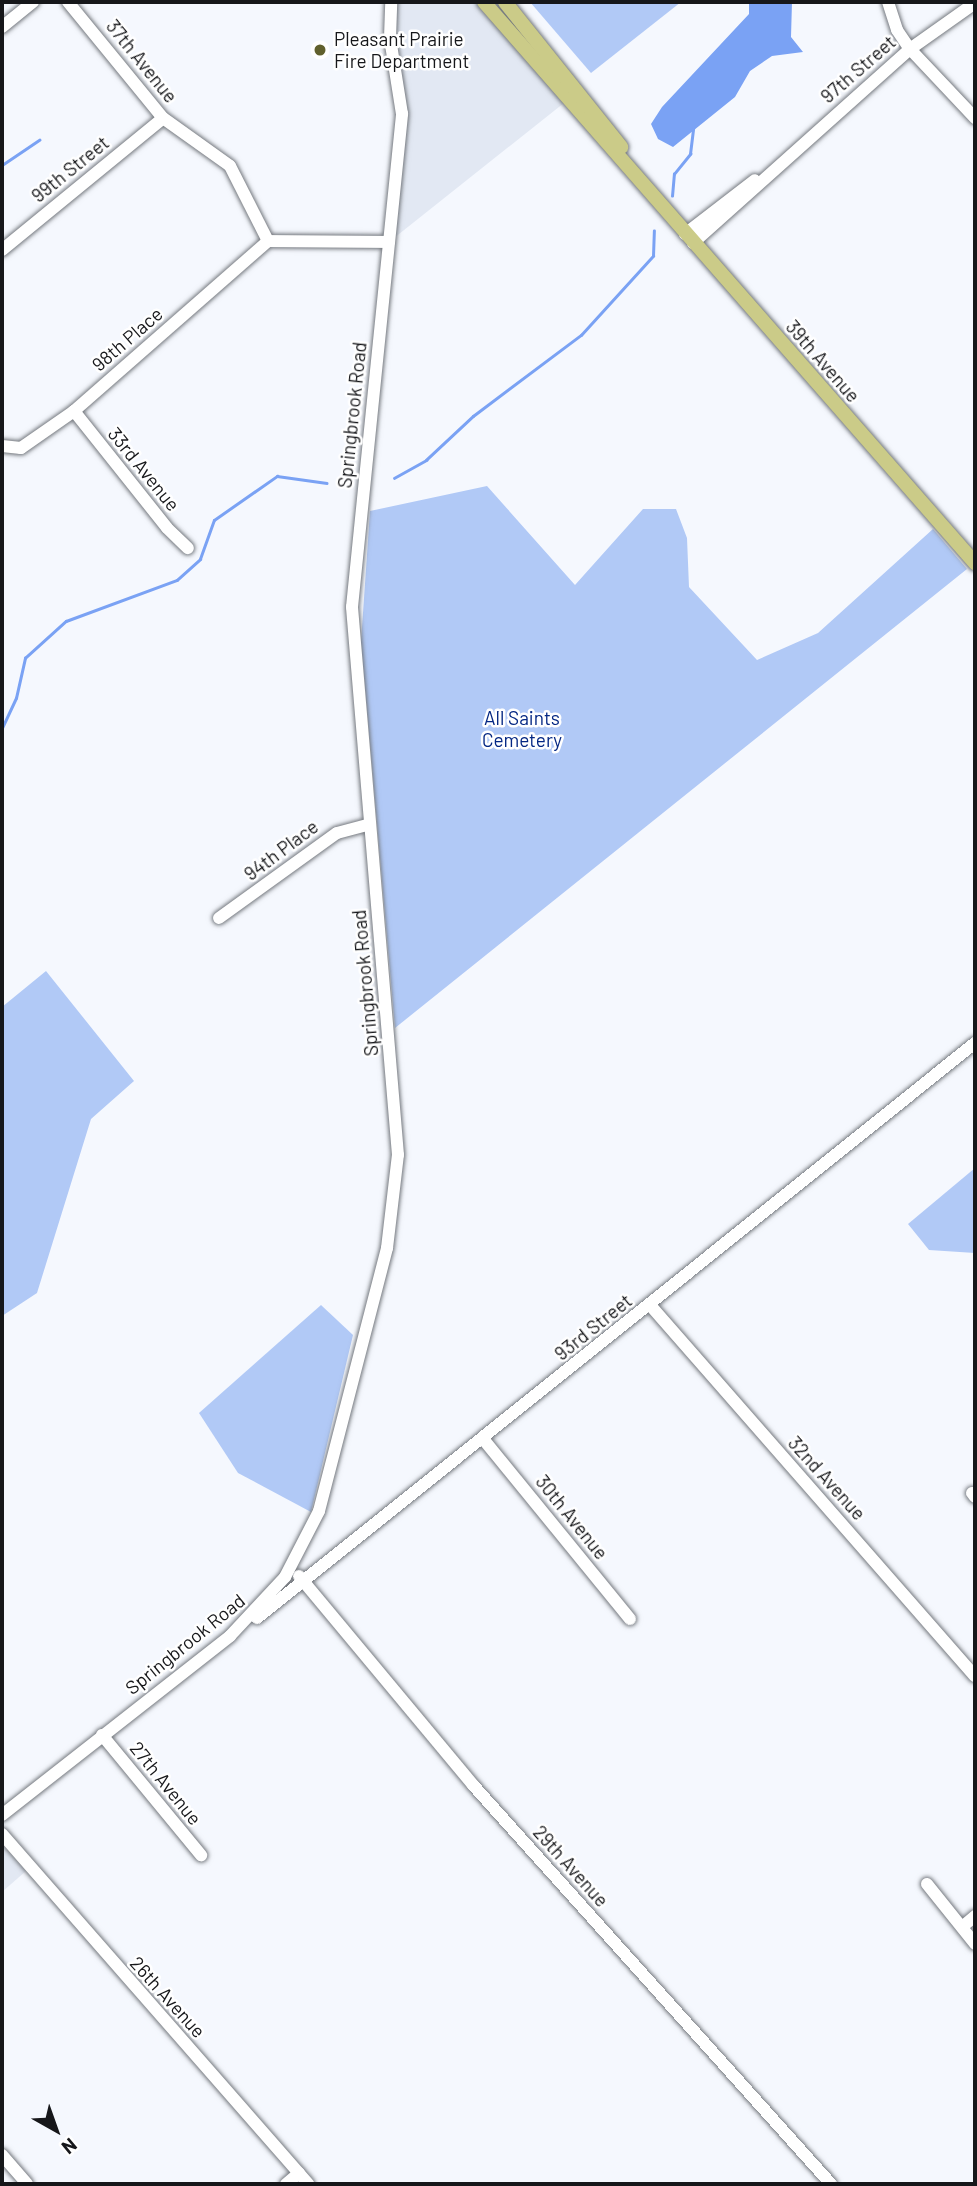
<!DOCTYPE html>
<html>
<head>
<meta charset="utf-8">
<style>
  body { margin:0 }
  #map { position:relative; width:977px; height:2186px; overflow:hidden; background:#f5f8fe; font-family:Barlow,sans-serif }
  div>[style] { position:absolute }
  [style*='--x'] { left:calc(var(--x)*1px); top:calc(var(--y)*1px); width:calc(var(--w)*1px); rotate:calc(var(--a)*1deg) }
  .built>* { inset:0; background:#e2e8f3 }
  .green>* { inset:0; background:#b1c9f6 }
  .water>* { inset:0; background:#7aa2f4 }
  .stream>* { height:2.5px; margin:-1.25px; padding:0 1.25px; transform-origin:1.25px; border-radius:1.25px; background:#7aa2f4 }
  .roads { filter:drop-shadow(0 0 2px #75797f) drop-shadow(0 0 2px #75797f) }
  .minor>* { height:12px; margin:-6px; padding:0 6px; transform-origin:6px; border-radius:6px; background:#fff }
  .major>* { height:14px; margin:-7px; padding:0 7px; transform-origin:7px; border-radius:7px; background:#cbcb88 }
  .dots>* { width:19px; height:19px; translate:-50% -50%; box-sizing:border-box; border:4px solid #fff; border-radius:50% }
  span { translate:-50% -50%; white-space:nowrap; text-align:center; line-height:1.15; -webkit-text-stroke:5px #fff; paint-order:stroke }
  .poi-label { font-size:19px; color:#16171a }
  .left { translate:0 -50%; text-align:left }
  .street-label { font-size:19px; color:#16171a }
  .park-label { font-size:19px; color:#042783 }
  .frame { position:absolute; inset:0; border:4px solid #16171a; pointer-events:none }
  .north { position:absolute; left:21px; top:2095px; width:70px; height:70px; -webkit-text-stroke:5px #fff; paint-order:stroke; rotate:140deg; font-size:19px; font-weight:700; line-height:28px; text-align:center; color:#16171a }
  .north::after { content:''; display:block; margin:auto; width:24px; height:32px; background:#16171a; clip-path:polygon(50% 0,100% 100%,50% 72%,0 100%) }
</style>
</head>
<body>
<div id="map">
  <div class="built">
    <div style="clip-path:polygon(394px 2px,484px 2px,569px 99px,389px 242px,400px 142px)"></div>
    <div style="clip-path:polygon(2px 1845px,26px 1871px,2px 1892px)"></div>
  </div>
  <div class="green">
    <div style="clip-path:polygon(530px 2px,681px 2px,591px 73px)"></div>
    <div style="clip-path:polygon(487px 486px,575px 585px,643px 509px,676px 509px,687px 538px,689px 587px,757px 660px,818px 633px,933px 529px,967px 569px,395px 1028px,361px 642px,370px 511px)"></div>
    <div style="clip-path:polygon(46px 971px,134px 1081px,91px 1119px,37px 1293px,2px 1316px,2px 1007px)"></div>
    <div style="clip-path:polygon(975px 1168px,975px 1253px,929px 1250px,908px 1224px)"></div>
    <div style="clip-path:polygon(321px 1305px,353px 1335px,311px 1512px,238px 1473px,199px 1413px)"></div>
  </div>
  <div class="water">
    <div style="clip-path:polygon(749px 2px,792px 2px,791px 37px,803px 52px,772px 56px,750px 71px,735px 97px,673px 147px,658px 139px,651px 124px,662px 107px,749px 14px)"></div>
  </div>
  <div class="stream">
    <div style="--x:2;--y:165;--w:45;--a:-34"></div>
    <div style="--x:672;--y:196;--w:22;--a:-85"></div>
    <div style="--x:674;--y:174;--w:26;--a:-51"></div>
    <div style="--x:690;--y:154;--w:26;--a:-83"></div>
    <div style="--x:394;--y:478;--w:37;--a:-29"></div>
    <div style="--x:426;--y:460;--w:64;--a:-43.1"></div>
    <div style="--x:473;--y:416;--w:135;--a:-36.9"></div>
    <div style="--x:581;--y:335;--w:107;--a:-47.7"></div>
    <div style="--x:653;--y:256;--w:25;--a:-88"></div>
    <div style="--x:2;--y:728;--w:33;--a:-65"></div>
    <div style="--x:16;--y:698;--w:41;--a:-77.3"></div>
    <div style="--x:25;--y:658;--w:55;--a:-42.1"></div>
    <div style="--x:66;--y:621;--w:118;--a:-20.3"></div>
    <div style="--x:177;--y:580;--w:31;--a:-42"></div>
    <div style="--x:200;--y:559;--w:41;--a:-70.3"></div>
    <div style="--x:214;--y:520;--w:77;--a:-34.9"></div>
    <div style="--x:277;--y:476;--w:50;--a:8"></div>
  </div>
  <div class="roads">
    <div class="minor">
      <div style="--x:68;--y:2;--w:150;--a:50.7"></div>
      <div style="--x:163;--y:118;--w:82;--a:35.6"></div>
      <div style="--x:230;--y:166;--w:84;--a:63.1"></div>
      <div style="--x:268;--y:241;--w:121;--a:0.5"></div>
      <div style="--x:888;--y:2;--w:29;--a:72"></div>
      <div style="--x:897;--y:30;--w:23;--a:56"></div>
      <div style="--x:910;--y:49;--w:95;--a:46.7"></div>
      <div style="--x:2;--y:27;--w:40;--a:-39"></div>
      <div style="--x:685;--y:234;--w:88;--a:-37.6"></div>
      <div style="--x:693;--y:243;--w:291;--a:-41.8"></div>
      <div style="--x:910;--y:49;--w:80;--a:-35.3"></div>
      <div style="--x:2;--y:250;--w:208;--a:-39.3"></div>
      <div style="--x:74;--y:411;--w:149;--a:51.5"></div>
      <div style="--x:167;--y:528;--w:29;--a:44"></div>
      <div style="--x:2;--y:446;--w:19;--a:6"></div>
      <div style="--x:21;--y:448;--w:65;--a:-34.9"></div>
      <div style="--x:74;--y:411;--w:258;--a:-41.2"></div>
      <div style="--x:219;--y:918;--w:145;--a:-35.8"></div>
      <div style="--x:337;--y:833;--w:34;--a:-15"></div>
      <div style="--x:650;--y:1305;--w:493;--a:48.8"></div>
      <div style="--x:484;--y:1440;--w:231;--a:50.8"></div>
      <div style="--x:972;--y:1493;--w:5;--a:53"></div>
      <div style="--x:299;--y:1576;--w:272;--a:50.2"></div>
      <div style="--x:473;--y:1785;--w:536;--a:48.1"></div>
      <div style="--x:257;--y:1618;--w:920;--a:-38.69"></div>
      <div style="--x:102;--y:1735;--w:156;--a:50.5"></div>
      <div style="--x:2;--y:1815;--w:290;--a:-38.1"></div>
      <div style="--x:230;--y:1636;--w:81;--a:-47"></div>
      <div style="--x:285;--y:1577;--w:74;--a:-62.7"></div>
      <div style="--x:319;--y:1511;--w:272;--a:-75.5"></div>
      <div style="--x:387;--y:1248;--w:94;--a:-83.3"></div>
      <div style="--x:398;--y:1155;--w:550;--a:-94.8"></div>
      <div style="--x:352;--y:607;--w:496;--a:-84.2"></div>
      <div style="--x:402;--y:114;--w:77;--a:-99"></div>
      <div style="--x:390;--y:38;--w:36;--a:-88"></div>
      <div style="--x:2;--y:1834;--w:465;--a:48.8"></div>
      <div style="--x:927;--y:1884;--w:77;--a:51.3"></div>
      <div style="--x:962;--y:1927;--w:17;--a:-40"></div>
      <div style="--x:2;--y:2155;--w:38;--a:49"></div>
      <div style="--x:286;--y:2184;--w:17;--a:-40"></div>
    </div>
    <div class="major">
      <div style="--x:484;--y:2;--w:746;--a:48.81"></div>
      <div style="--x:505;--y:2;--w:186;--a:51.3"></div>
    </div>
  </div>
  <div class="dots">
    <div style="left:320px;top:50px;background:#60602d"></div>
  </div>
  <div class="poi-label">
    <span class="left" style="left:334px;top:50px">Pleasant Prairie<br>Fire Department</span>
  </div>
  <div class="street-label">
    <span style="left:142px;top:61px;rotate:51deg">37th Avenue</span>
    <span style="left:858px;top:69px;rotate:-41deg">97th Street</span>
    <span style="left:70px;top:169px;rotate:-39deg">99th Street</span>
    <span style="left:127px;top:339px;rotate:-41deg">98th Place</span>
    <span style="left:823px;top:361px;rotate:49deg">39th Avenue</span>
    <span style="left:352px;top:415px;rotate:-84deg">Springbrook Road</span>
    <span style="left:144px;top:469px;rotate:51deg">33rd Avenue</span>
    <span style="left:281px;top:850px;rotate:-37deg">94th Place</span>
    <span style="left:365px;top:983px;rotate:-95deg">Springbrook Road</span>
    <span style="left:593px;top:1327px;rotate:-39deg">93rd Street</span>
    <span style="left:827px;top:1478px;rotate:48deg">32nd Avenue</span>
    <span style="left:572px;top:1517px;rotate:51deg">30th Avenue</span>
    <span style="left:185px;top:1644px;rotate:-39deg">Springbrook Road</span>
    <span style="left:166px;top:1783px;rotate:51deg">27th Avenue</span>
    <span style="left:571px;top:1866px;rotate:48deg">29th Avenue</span>
    <span style="left:168px;top:1997px;rotate:48deg">26th Avenue</span>
  </div>
  <div class="park-label">
    <span style="left:522px;top:729px">All Saints<br>Cemetery</span>
  </div>
  <div class="frame"></div>
  <div class="north">N</div>
</div>
</body>
</html>
